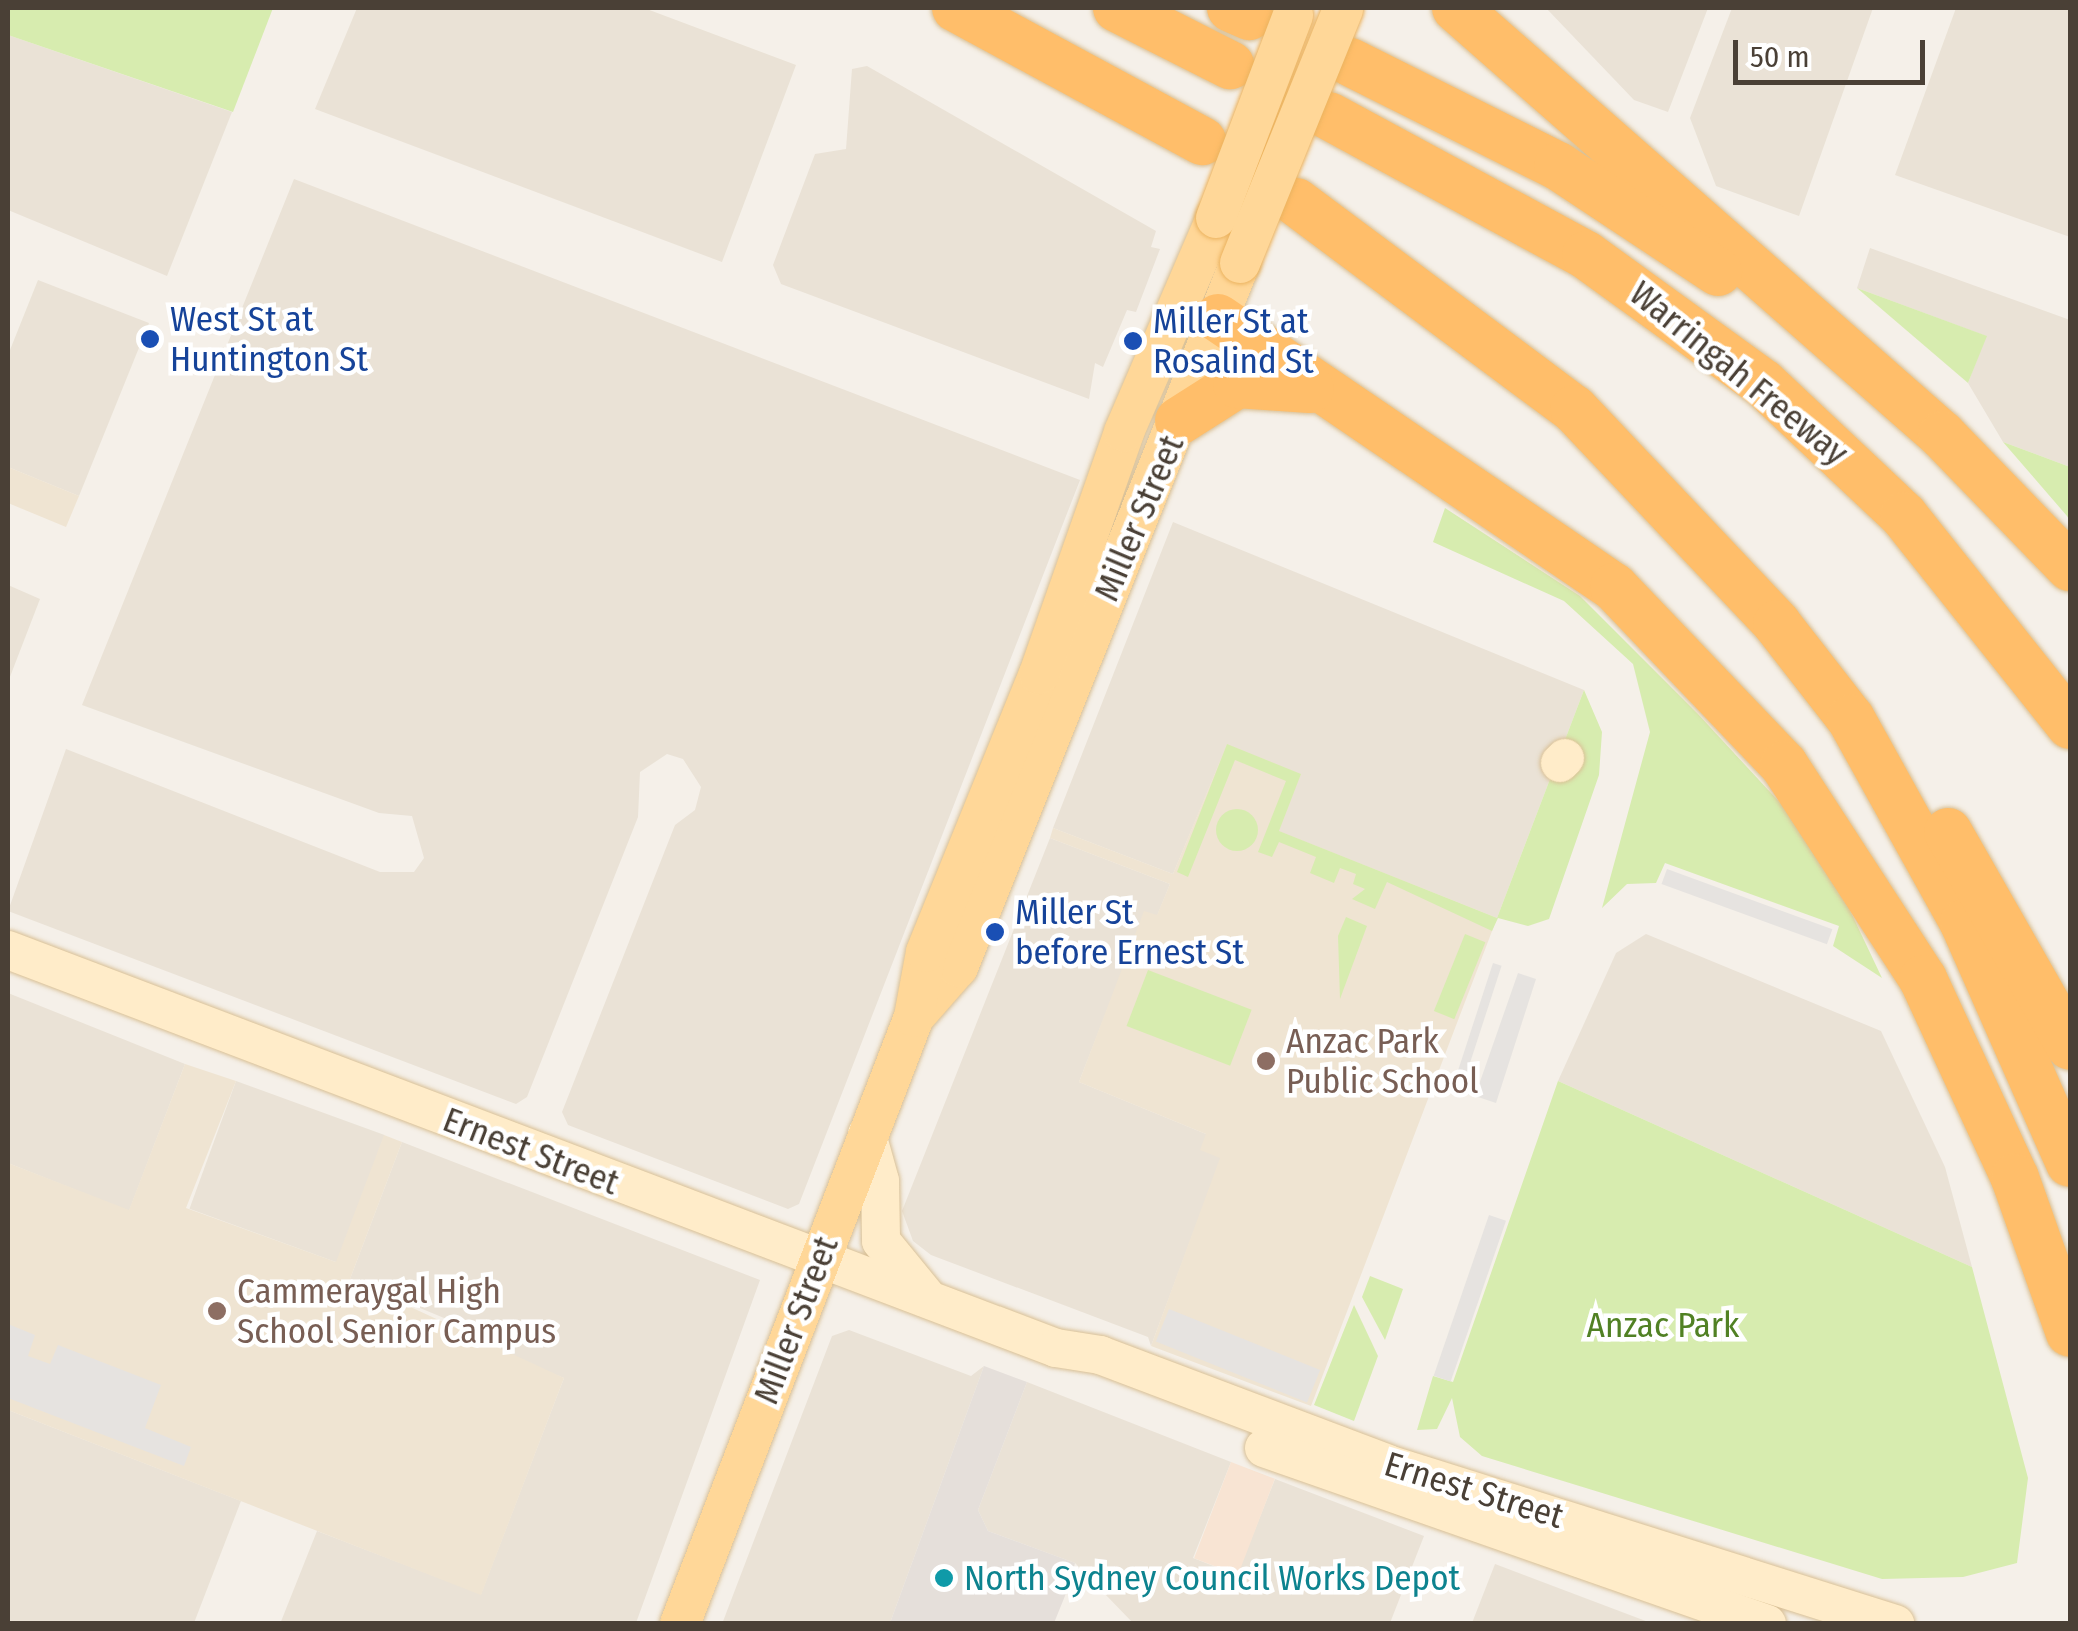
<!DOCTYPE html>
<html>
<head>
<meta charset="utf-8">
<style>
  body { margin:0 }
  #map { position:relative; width:2078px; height:1631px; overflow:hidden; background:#f5f0e9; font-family:"Fira Sans Condensed",sans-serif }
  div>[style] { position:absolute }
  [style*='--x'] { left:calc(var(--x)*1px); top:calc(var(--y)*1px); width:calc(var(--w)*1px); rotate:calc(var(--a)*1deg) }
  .residential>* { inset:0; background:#eae2d6; transform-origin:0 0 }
  .commercial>* { inset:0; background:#f8e4d3; transform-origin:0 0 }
  .industrial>* { inset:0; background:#e5dfda }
  .education>* { inset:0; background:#efe4d2 }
  .green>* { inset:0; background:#d7ecaf; transform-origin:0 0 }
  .round { border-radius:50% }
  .parking>* { inset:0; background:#e6e3e0; transform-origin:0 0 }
  .roads { filter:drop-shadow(0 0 2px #d9c095) drop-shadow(0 0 2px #d9c095) }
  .secondary>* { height:38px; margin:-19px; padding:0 19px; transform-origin:19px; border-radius:19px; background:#ffecc9 }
  .primary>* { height:40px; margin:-20px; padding:0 20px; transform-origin:20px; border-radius:20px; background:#ffd798 }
  .highway>* { height:48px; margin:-24px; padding:0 24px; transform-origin:24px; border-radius:24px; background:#ffbe6a }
  .bridges { filter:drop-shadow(0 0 2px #ecb35f) drop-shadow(0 0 2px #ecb35f) }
  .primary-bridge>* { height:40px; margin:-20px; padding:0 20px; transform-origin:20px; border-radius:20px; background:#ffd798 }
  .dots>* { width:28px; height:28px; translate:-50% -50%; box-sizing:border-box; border:5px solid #fff; border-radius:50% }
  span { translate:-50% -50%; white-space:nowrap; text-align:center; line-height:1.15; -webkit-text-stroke:9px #fff; paint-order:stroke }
  .transit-label { font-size:35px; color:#164399 }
  .left { translate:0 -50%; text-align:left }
  .street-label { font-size:35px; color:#4a4036 }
  .education-label { font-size:35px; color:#785e54 }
  .park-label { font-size:35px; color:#518124 }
  .culture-label { font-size:35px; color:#0d838f }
  .frame { position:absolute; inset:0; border:10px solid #4a4036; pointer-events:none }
  .scale { position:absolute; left:1733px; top:40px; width:192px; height:45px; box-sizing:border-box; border:5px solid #4a4036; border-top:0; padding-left:12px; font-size:30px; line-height:35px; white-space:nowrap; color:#4a4036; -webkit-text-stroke:8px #fff; paint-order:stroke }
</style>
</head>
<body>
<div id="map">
  <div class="residential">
    <div style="clip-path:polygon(357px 8px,644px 8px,796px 65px,722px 262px,315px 109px)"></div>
    <div style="clip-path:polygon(1546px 8px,1708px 8px,1668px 112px,1634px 100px)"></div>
    <div style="clip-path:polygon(1732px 8px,1873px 8px,1799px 216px,1716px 186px,1690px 118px)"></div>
    <div style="clip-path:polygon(1956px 8px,2070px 8px,2070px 237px,1895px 175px)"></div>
    <div style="clip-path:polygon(8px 35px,232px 112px,167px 276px,8px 210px)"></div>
    <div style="clip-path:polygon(867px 66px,1156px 231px,1151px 247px,1160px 249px,1136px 312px,1127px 310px,1103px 367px,1095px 363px,1089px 399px,781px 284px,773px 265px,815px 154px,846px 149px,852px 69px)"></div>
    <div style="clip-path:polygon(294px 179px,1080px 480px,799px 1204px,788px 1209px,568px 1125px,562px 1112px,675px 825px,695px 810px,701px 787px,683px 759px,667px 754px,640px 772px,638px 817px,527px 1097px,516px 1104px,8px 911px,66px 749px,380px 872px,414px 872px,424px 858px,412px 816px,379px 813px,82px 705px)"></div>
    <div style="clip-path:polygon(1870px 248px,2070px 320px,2070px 467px,2003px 442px,1968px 383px,1986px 336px,1857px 288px)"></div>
    <div style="clip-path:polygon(38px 280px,149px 323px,79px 496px,8px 467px,8px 355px)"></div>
    <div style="clip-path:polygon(1173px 522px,1584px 690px,1497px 918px,1278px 831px,1227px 745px,1173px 874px,1053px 828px)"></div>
    <div style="clip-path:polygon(8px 585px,40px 599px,8px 682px)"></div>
    <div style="clip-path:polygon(1050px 838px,1170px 884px,1157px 916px,1145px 912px,1079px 1082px,1206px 1134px,1221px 1158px,1151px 1346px,1148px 1337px,931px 1255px,913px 1241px,902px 1211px)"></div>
    <div style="clip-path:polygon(1646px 934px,1881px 1031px,1945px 1167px,1972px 1267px,1558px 1081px,1616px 953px)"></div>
    <div style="clip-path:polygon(8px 993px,185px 1064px,129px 1211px,8px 1163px)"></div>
    <div style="left:236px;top:1081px;width:158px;height:136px;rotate:20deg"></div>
    <div style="clip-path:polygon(402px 1142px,760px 1280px,636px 1623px,280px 1624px,317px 1531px,481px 1594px,564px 1378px,500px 1353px,502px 1342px,350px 1279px)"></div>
    <div style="clip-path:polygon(849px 1330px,971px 1376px,984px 1366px,890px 1623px,722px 1624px,832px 1336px)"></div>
    <div style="clip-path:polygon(1027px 1382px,1231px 1462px,1193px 1558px,1237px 1575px,1275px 1479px,1424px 1536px,1390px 1623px,1133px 1623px,1075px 1563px,988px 1531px,978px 1510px)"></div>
    <div style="clip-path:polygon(8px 1410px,241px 1501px,194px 1623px,8px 1623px)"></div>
    <div style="clip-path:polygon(1495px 1564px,1651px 1623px,1472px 1623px)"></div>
  </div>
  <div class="commercial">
    <div style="left:1231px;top:1462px;width:47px;height:103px;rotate:21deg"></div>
  </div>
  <div class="industrial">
    <div style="clip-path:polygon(984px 1366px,1027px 1382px,978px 1510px,988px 1531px,1075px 1563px,1069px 1586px,1054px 1623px,890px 1623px)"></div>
  </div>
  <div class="education">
    <div style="clip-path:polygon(8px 467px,79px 496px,66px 527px,8px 503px)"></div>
    <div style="clip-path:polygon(1227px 744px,1301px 774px,1279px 831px,1497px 918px,1311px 1406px,1151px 1346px,1220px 1158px,1200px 1150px,1206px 1134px,1079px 1082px,1144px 911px,1157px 915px,1170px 884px,1050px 838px,1053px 828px,1173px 874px)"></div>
    <div style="clip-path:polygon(185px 1064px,236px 1081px,186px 1208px,336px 1262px,384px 1135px,402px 1142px,350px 1279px,564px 1378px,481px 1595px,8px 1410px,8px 1163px,129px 1210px)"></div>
  </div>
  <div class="green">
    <div style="clip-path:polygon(8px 8px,273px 8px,233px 112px,8px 35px)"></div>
    <div style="clip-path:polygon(1857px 288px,1987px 336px,1968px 383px)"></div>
    <div style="clip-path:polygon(2003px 442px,2070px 467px,2070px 521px,2067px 516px)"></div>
    <div style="clip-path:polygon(1445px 508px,1580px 596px,1698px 714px,1783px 806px,1846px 902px,1882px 978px,1833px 946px,1839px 926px,1665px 863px,1656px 883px,1627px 884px,1602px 908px,1650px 732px,1633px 664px,1564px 601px,1433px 542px)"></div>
    <div style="clip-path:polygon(1584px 690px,1602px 732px,1599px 775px,1549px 919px,1528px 926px,1498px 918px,1492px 931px,1387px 882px,1375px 909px,1352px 899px,1365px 889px,1353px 884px,1356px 874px,1340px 868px,1334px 883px,1310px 873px,1316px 857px,1279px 842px,1272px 857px,1258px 852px,1286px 781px,1235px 760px,1188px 877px,1177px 872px,1227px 744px,1301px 774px,1279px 831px,1497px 918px)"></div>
    <div class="round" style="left:1216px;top:809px;width:42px;height:42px"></div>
    <div style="clip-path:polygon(1346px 917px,1367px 926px,1340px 999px,1338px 936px)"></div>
    <div style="left:1465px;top:934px;width:22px;height:83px;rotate:22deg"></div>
    <div style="left:1148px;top:970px;width:111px;height:60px;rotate:21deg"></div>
    <div style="clip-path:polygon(1558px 1081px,1972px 1267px,2028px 1478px,2017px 1563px,1963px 1577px,1882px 1579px,1482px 1456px,1460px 1437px,1452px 1398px,1437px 1429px,1417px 1430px,1433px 1376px,1453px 1382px)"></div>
    <div style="clip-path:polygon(1370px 1276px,1403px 1289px,1385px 1340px,1362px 1297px)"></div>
    <div style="clip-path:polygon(1354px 1305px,1378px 1356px,1354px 1421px,1314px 1405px)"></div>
  </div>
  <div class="parking">
    <div style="left:1667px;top:869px;width:176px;height:16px;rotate:20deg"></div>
    <div style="left:1493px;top:963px;width:9px;height:132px;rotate:18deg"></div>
    <div style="clip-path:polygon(1518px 973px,1536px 979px,1496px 1103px,1475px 1096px)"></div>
    <div style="left:1489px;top:1215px;width:18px;height:170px;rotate:19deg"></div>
    <div style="left:1169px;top:1309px;width:163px;height:35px;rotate:22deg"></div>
    <div style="clip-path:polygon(8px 1324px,35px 1335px,28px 1356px,50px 1364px,58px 1345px,161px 1385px,145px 1428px,191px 1447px,184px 1466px,8px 1398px)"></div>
  </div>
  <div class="roads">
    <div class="secondary">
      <div style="--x:1560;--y:763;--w:7;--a:-45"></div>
      <div style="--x:8;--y:950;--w:1121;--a:20.8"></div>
      <div style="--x:1056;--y:1348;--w:45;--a:9"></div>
      <div style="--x:1100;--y:1355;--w:308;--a:20.7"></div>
      <div style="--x:1388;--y:1464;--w:532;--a:17.51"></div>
      <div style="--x:867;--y:1134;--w:49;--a:74.5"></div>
      <div style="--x:880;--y:1181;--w:60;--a:89"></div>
      <div style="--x:881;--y:1241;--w:71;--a:50.7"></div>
      <div style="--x:1264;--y:1448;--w:533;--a:19.28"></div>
    </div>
    <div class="primary">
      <div style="--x:914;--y:1017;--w:67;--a:-48.7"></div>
      <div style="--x:958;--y:967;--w:758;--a:-68.17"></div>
      <div style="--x:680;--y:1624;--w:651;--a:-68.92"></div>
      <div style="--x:914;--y:1017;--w:66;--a:-79.5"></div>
      <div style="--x:926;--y:952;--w:300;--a:-67.9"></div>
      <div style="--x:1039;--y:674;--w:256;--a:-70.6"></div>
      <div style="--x:1124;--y:432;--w:233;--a:-66.7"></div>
    </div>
    <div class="highway">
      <div style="--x:956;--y:8;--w:280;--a:28.4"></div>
      <div style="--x:1117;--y:8;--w:127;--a:26.8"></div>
      <div style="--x:1231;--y:8;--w:20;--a:24"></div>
      <div style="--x:1456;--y:8;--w:647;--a:41.3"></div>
      <div style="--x:1942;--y:435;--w:184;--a:45.9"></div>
      <div style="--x:1350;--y:62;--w:233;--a:26.6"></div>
      <div style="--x:1558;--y:166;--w:192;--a:33.5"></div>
      <div style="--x:1329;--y:116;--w:292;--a:28.4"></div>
      <div style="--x:1586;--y:255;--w:218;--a:35.9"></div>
      <div style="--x:1763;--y:383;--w:194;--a:43.3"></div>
      <div style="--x:1904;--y:516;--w:267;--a:51.5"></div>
      <div style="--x:1296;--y:202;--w:347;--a:36.7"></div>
      <div style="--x:1574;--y:409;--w:296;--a:46.6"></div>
      <div style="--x:1777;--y:624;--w:120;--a:52.1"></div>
      <div style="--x:1851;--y:719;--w:233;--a:61"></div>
      <div style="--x:1964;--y:923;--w:262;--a:66.2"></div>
      <div style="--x:1218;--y:318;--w:479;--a:34.2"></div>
      <div style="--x:1614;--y:587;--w:246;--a:46.3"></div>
      <div style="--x:1784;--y:765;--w:255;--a:57"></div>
      <div style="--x:1923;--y:979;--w:219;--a:65.2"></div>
      <div style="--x:2015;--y:1178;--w:164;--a:70.5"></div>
      <div style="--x:1179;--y:421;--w:69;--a:-32.5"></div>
      <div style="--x:1237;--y:384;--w:73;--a:3.9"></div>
      <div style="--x:1948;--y:832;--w:246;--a:60.3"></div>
    </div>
  </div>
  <div class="bridges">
    <div class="primary-bridge">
      <div style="--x:1216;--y:218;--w:217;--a:-69.2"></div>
      <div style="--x:1240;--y:263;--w:274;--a:-67.9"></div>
    </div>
  </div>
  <div class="dots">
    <div style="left:150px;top:339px;background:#1a4fb4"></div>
    <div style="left:1133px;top:341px;background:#1a4fb4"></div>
    <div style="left:995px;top:932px;background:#1a4fb4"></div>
    <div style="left:1266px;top:1061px;background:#8d6e63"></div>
    <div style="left:217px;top:1311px;background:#8d6e63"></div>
    <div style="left:944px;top:1578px;background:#0f9aa8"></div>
  </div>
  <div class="transit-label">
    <span class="left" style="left:170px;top:339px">West St at<br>Huntington St</span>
    <span class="left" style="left:1153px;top:341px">Miller St at<br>Rosalind St</span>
    <span class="left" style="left:1015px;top:932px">Miller St<br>before Ernest St</span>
  </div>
  <div class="street-label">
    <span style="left:1739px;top:373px;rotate:39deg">Warringah Freeway</span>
    <span style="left:1139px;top:518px;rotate:-67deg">Miller Street</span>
    <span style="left:531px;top:1151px;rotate:21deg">Ernest Street</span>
    <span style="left:796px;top:1320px;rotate:-69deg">Miller Street</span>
    <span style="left:1474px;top:1490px;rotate:17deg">Ernest Street</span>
  </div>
  <div class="education-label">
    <span class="left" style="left:1286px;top:1061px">Anzac Park<br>Public School</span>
    <span class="left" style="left:237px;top:1311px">Cammeraygal High<br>School Senior Campus</span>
  </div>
  <div class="park-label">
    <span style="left:1663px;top:1325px">Anzac Park</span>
  </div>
  <div class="culture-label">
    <span class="left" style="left:964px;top:1578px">North Sydney Council Works Depot</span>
  </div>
  <div class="frame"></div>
  <div class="scale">50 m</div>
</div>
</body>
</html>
